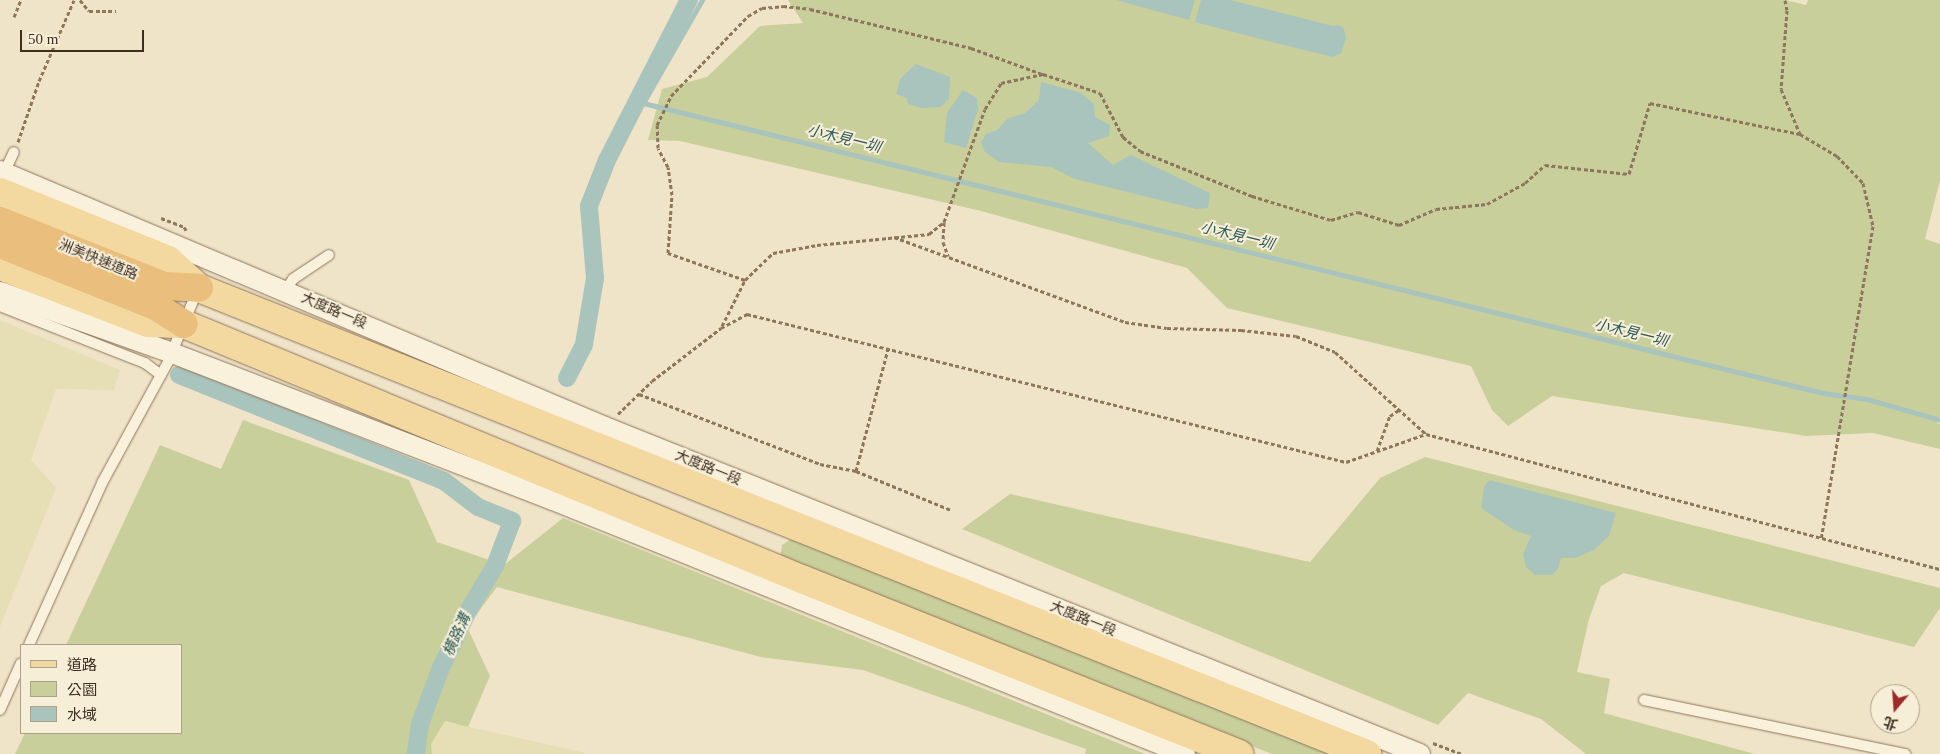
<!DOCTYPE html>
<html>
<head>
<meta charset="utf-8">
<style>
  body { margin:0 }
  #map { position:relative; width:1940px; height:754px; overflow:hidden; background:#f0e4c8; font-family:"Times New Roman","Noto Sans TC",serif }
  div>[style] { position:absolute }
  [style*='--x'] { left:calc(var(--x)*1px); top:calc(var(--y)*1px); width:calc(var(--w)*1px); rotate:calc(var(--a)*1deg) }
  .farmland>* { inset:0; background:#e6deb5 }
  .green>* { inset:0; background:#c9cf9b }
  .water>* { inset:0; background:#a9c4bc }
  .stream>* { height:5px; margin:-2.5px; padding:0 2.5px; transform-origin:2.5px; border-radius:2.5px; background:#a9c4bc }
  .canal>* { height:18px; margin:-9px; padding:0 9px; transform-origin:9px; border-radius:9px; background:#a9c4bc }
  .path>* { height:3px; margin-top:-1.5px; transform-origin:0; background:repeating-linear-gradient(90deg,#8d765c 0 4px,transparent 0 6.5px) }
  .roads { filter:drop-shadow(0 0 1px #8d765c) drop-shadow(0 0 1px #8d765c) }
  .service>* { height:10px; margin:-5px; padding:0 5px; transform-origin:5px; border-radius:5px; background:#faf1dc }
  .minor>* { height:20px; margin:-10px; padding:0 10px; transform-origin:10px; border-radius:10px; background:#faf1dc }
  .primary>* { height:28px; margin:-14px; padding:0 14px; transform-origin:14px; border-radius:14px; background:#f3d9a0 }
  .trunk>* { height:28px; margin:-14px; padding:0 14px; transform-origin:14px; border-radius:14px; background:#eabe7c }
  span { translate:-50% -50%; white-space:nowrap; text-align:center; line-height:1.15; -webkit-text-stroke:4px #f7eed8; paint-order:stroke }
  .street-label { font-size:14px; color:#3d2e20 }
  .water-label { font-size:15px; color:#2f5d5a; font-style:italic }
  .legend { position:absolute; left:20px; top:644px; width:162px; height:90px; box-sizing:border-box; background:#f7eed8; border:1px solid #ada18e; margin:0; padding:6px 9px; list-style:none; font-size:15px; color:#3d2e20 }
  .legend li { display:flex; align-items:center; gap:10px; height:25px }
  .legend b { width:25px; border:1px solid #ada18e }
  .north { position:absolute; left:1870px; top:684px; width:50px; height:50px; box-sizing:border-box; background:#f7eed8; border:1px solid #ada18e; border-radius:50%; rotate:198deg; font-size:14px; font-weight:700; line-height:20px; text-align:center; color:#3d2e20 }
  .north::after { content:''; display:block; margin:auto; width:18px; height:22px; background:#9e2a2b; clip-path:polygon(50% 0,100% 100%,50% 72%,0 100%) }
  .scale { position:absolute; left:20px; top:30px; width:124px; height:22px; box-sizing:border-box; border:2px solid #3d2e20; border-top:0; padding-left:6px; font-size:15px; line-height:18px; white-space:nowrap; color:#3d2e20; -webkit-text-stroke:4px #f7eed8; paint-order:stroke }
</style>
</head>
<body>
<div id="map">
  <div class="farmland">
    <div style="clip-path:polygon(0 320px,120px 370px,114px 390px,56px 389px,31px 460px,56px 488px,0 627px)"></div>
    <div style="clip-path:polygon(416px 715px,590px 754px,351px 754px)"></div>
  </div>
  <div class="green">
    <div style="clip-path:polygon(788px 0,1785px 0,1806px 5px,1808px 0,1940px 0,1940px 180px,1925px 239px,1940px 244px,1940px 416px,1937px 423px,1940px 424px,1940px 449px,1873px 433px,1806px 436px,1552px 396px,1508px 426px,1492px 410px,1471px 366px,1227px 308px,1187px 268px,981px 211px,680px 141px,648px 140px,662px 89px,707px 77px,760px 26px,803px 23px)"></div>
    <div style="clip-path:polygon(243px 420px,409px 480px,437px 542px,504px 565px,563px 518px,1145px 754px,1085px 754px,1086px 749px,863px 670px,761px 657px,497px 587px,467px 627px,490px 676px,468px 727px,445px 721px,431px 744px,432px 754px,15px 754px,25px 733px,181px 733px,181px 645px,66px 645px,160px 445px,221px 469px)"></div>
    <div style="clip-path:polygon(1425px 457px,1940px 588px,1940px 608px,1914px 647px,1624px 573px,1601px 586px,1589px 619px,1577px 672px,1610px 679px,1604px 713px,1755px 754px,1586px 754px,1541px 719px,1468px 693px,1438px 725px,962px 529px,1010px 494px,1310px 562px,1380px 478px)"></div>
    <div style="clip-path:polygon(791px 539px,1334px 754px,1272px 754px,780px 558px,782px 545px)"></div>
  </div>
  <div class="water">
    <div style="clip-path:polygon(1116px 0,1195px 0,1189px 20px)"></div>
    <div style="clip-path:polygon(1201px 0,1230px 0,1333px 26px,1339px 25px,1344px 29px,1346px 38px,1341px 53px,1333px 57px,1284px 45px,1195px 22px)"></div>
    <div style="clip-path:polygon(916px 64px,950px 77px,949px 99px,941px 107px,921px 108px,908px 104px,907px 98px,896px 94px,900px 79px)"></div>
    <div style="clip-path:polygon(1041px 82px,1081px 93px,1094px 104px,1095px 117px,1110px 125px,1109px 136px,1088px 143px,1113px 165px,1131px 155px,1210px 193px,1208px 208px,1196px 209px,1075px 179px,1051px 167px,999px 162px,985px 152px,981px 143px,986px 134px,997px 130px,1007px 119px,1025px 113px,1039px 100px)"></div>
    <div style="clip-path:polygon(963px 90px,977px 98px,978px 109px,966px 148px,944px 142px,947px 113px)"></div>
    <div style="clip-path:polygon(1490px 480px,1616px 513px,1609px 536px,1594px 550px,1575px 558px,1561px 558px,1558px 569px,1552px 575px,1535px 575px,1526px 567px,1523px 554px,1531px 536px,1514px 530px,1481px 508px,1484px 486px)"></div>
  </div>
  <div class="stream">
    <div style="--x:702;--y:0;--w:119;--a:119.8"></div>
    <div style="--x:643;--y:103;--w:1215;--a:13.81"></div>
    <div style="--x:1823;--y:393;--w:44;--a:7.8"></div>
    <div style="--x:1867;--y:399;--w:76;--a:16"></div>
  </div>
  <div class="canal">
    <div style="--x:179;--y:375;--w:285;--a:21.8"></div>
    <div style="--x:444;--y:481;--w:43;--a:37.4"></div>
    <div style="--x:478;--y:507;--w:37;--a:22"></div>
    <div style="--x:512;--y:521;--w:48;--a:110.7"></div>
    <div style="--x:495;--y:566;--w:55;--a:120.8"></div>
    <div style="--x:467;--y:613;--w:63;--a:115.3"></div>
    <div style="--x:440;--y:670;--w:58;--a:110.3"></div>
    <div style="--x:420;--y:724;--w:30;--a:98"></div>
    <div style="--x:567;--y:378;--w:38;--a:-63"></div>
    <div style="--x:584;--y:344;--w:67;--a:-80.5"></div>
    <div style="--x:595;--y:278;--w:72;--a:-94.8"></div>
    <div style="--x:589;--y:206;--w:49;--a:-68.6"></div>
    <div style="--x:607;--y:160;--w:180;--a:-62.9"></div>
  </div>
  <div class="path">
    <div style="--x:80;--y:0;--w:14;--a:51"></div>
    <div style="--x:89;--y:11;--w:27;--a:0"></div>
    <div style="--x:1785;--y:0;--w:10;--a:79"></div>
    <div style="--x:1787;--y:10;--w:79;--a:94.3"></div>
    <div style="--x:1781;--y:89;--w:49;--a:67.1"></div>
    <div style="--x:1800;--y:134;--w:43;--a:30.7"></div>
    <div style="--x:1837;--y:156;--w:37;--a:46"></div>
    <div style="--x:1863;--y:183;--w:44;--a:76.9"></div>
    <div style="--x:1873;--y:226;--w:318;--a:99.4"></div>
    <div style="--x:14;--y:17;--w:18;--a:-68"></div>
    <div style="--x:18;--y:142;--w:65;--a:-71"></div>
    <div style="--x:39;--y:81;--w:88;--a:-66.6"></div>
    <div style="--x:161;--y:218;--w:25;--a:21"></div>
    <div style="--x:184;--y:227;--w:4;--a:56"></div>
    <div style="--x:944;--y:222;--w:20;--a:93"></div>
    <div style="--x:943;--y:242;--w:15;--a:70"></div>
    <div style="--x:894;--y:237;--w:246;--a:20.2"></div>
    <div style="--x:1125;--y:322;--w:42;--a:8.1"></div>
    <div style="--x:1167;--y:328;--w:74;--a:1.5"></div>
    <div style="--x:1241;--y:330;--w:55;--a:6.2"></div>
    <div style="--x:1296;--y:336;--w:42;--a:22.3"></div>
    <div style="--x:1335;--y:352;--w:122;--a:42"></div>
    <div style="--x:745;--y:280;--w:82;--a:-160.7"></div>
    <div style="--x:668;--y:253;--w:58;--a:-86.1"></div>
    <div style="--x:672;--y:195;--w:28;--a:-98"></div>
    <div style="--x:668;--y:167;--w:21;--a:-118"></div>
    <div style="--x:658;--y:148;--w:23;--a:-92"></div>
    <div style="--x:657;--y:125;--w:32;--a:-64"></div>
    <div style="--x:671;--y:96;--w:111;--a:-46.1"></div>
    <div style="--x:748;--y:16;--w:16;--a:-30"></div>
    <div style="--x:762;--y:8;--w:21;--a:-5"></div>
    <div style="--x:783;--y:6;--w:27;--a:6"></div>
    <div style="--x:810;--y:9;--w:166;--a:13.6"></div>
    <div style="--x:971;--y:48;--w:76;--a:20.1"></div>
    <div style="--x:722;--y:326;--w:51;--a:-63.4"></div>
    <div style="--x:745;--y:280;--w:39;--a:-44"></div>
    <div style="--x:773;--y:253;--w:45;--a:-10.3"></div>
    <div style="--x:817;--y:245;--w:113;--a:-5.6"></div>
    <div style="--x:929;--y:234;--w:19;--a:-39"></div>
    <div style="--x:944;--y:222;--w:120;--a:-70.1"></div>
    <div style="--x:985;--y:109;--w:31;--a:-58"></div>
    <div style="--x:1001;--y:83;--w:43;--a:-12.1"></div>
    <div style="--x:1043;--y:74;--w:60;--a:18.4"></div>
    <div style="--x:1100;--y:93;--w:50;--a:62.4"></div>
    <div style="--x:1123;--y:137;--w:22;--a:39"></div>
    <div style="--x:1140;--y:151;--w:121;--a:21.9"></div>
    <div style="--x:1252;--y:196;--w:83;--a:16.9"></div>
    <div style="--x:1331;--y:220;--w:28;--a:-17"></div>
    <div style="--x:1358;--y:212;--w:43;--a:17.6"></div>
    <div style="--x:1399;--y:225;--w:40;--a:-23.4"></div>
    <div style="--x:1436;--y:209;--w:51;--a:-5.6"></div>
    <div style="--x:1487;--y:204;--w:43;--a:-28.9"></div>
    <div style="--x:1525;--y:183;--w:27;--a:-42"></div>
    <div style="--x:1545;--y:165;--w:84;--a:6.1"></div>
    <div style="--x:1629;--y:174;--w:74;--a:-73.5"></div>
    <div style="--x:1650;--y:103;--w:153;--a:11.7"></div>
    <div style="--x:639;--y:394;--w:194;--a:21.1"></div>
    <div style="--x:820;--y:464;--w:37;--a:11"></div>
    <div style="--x:856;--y:471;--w:103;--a:22.3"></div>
    <div style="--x:618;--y:414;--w:47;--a:-44.1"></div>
    <div style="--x:652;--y:381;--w:87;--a:-37.5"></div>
    <div style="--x:721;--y:328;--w:30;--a:-28"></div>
    <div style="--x:747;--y:314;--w:617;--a:13.88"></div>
    <div style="--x:1346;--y:462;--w:85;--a:-19.3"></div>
    <div style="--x:1426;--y:434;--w:531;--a:14.72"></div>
    <div style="--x:1377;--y:451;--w:37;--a:-70"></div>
    <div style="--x:1390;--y:416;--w:11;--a:-34"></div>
    <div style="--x:856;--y:471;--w:126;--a:-75.3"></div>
    <div style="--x:1433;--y:743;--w:30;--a:21"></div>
  </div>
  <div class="roads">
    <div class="service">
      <div style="--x:4;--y:173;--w:23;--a:-65"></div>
      <div style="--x:285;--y:291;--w:14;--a:-56"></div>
      <div style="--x:293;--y:279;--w:43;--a:-33.7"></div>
      <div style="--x:0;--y:306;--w:156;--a:21.5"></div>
      <div style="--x:145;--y:363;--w:20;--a:37"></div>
      <div style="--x:29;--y:645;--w:178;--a:-65.7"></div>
      <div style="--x:102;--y:483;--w:138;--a:-61.4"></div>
      <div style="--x:168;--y:362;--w:79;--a:-67.7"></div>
      <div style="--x:1644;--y:700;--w:267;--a:11.7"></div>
      <div style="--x:0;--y:710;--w:51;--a:-65.9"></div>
    </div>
    <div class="minor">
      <div style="--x:0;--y:171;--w:657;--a:22.94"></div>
      <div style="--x:605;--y:427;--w:878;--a:21.86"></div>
      <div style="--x:0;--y:292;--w:182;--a:19.5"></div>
      <div style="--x:172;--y:353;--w:408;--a:21.1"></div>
      <div style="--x:553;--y:500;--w:681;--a:21.9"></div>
    </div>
    <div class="primary">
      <div style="--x:0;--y:192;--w:181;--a:22"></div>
      <div style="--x:168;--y:260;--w:42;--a:42.1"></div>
      <div style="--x:199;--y:288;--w:1258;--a:21.75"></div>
      <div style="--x:0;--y:266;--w:159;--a:21.1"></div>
      <div style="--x:148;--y:323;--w:36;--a:2"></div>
      <div style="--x:184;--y:324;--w:671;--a:22.44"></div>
      <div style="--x:804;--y:580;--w:469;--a:21.8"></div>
    </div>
    <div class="trunk">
      <div style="--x:0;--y:221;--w:176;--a:21.6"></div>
      <div style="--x:164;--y:286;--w:35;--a:3"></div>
      <div style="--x:0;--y:244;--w:168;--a:21.7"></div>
      <div style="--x:156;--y:306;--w:33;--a:33"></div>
    </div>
  </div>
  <div class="street-label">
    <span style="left:98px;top:260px;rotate:22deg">洲美快速道路</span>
    <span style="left:334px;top:311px;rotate:23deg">大度路一段</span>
    <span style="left:708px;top:468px;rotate:22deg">大度路一段</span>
    <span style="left:1083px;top:619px;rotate:22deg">大度路一段</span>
  </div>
  <div class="water-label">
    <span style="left:844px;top:139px;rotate:14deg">小木見一圳</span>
    <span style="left:1237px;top:236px;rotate:14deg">小木見一圳</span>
    <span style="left:1631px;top:333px;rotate:14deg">小木見一圳</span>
    <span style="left:457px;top:635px;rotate:-65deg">橫路溝</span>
  </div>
  <ul class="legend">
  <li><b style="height:6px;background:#f3d9a0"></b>道路</li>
  <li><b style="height:14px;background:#c9cf9b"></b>公園</li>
  <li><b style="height:14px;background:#a9c4bc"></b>水域</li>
  </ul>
  <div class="north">北</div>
  <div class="scale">50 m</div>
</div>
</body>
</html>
